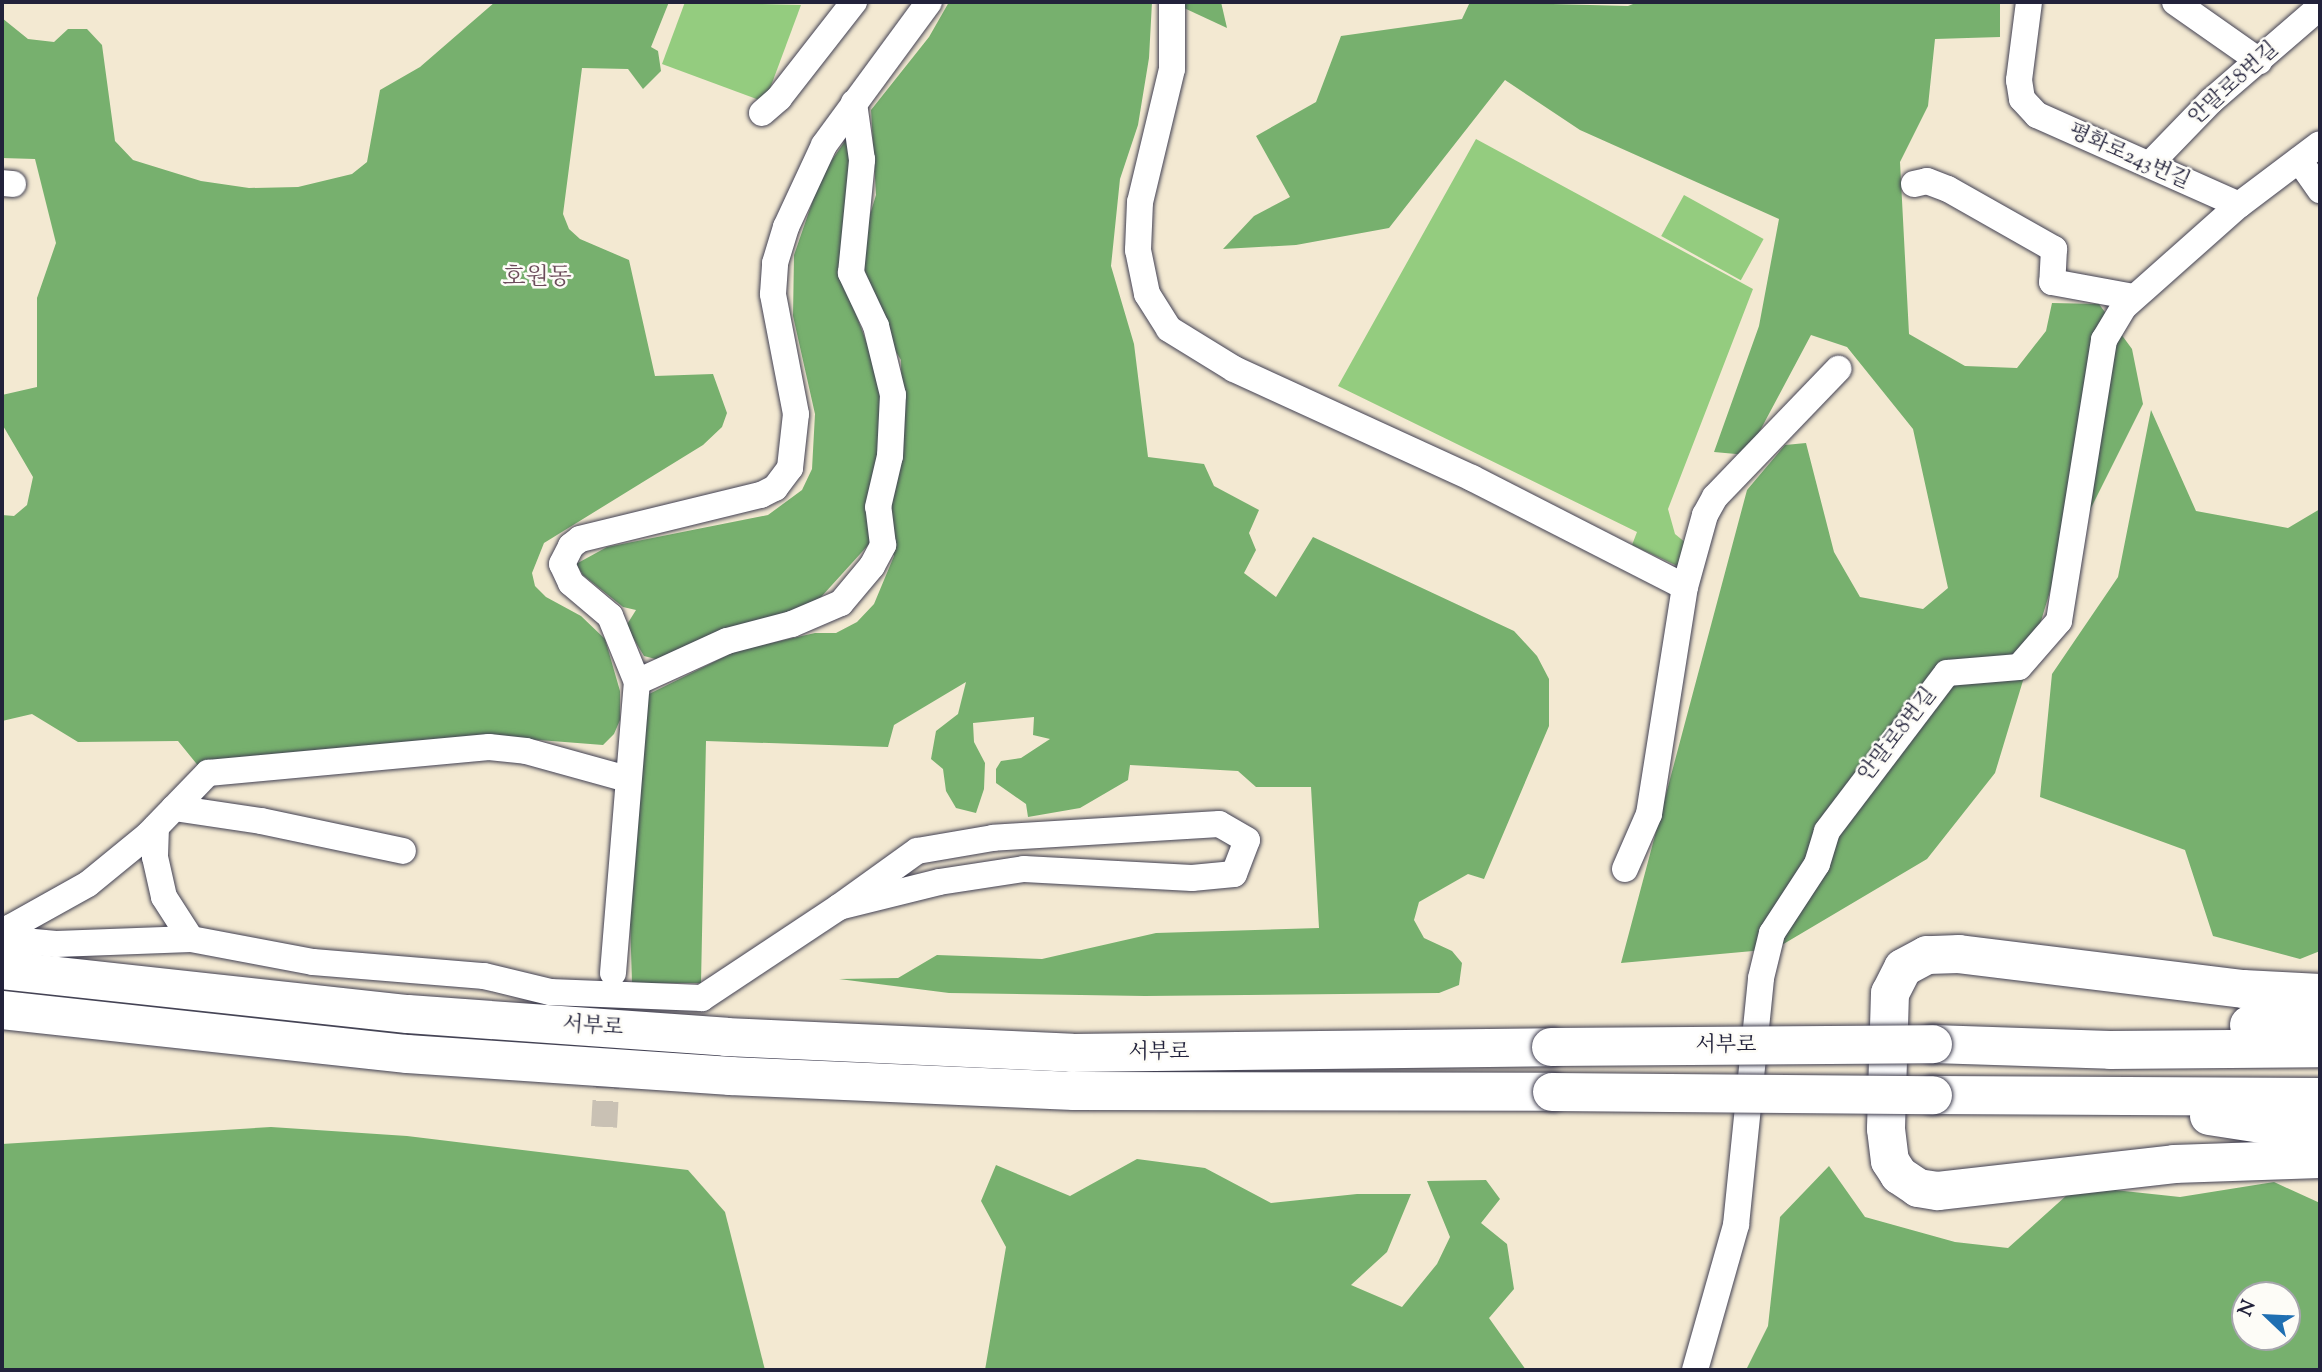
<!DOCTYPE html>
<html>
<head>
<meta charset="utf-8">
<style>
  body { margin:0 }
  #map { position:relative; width:2322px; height:1372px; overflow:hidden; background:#f3e9d2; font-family:"Sorts Mill Goudy","Noto Serif KR",serif }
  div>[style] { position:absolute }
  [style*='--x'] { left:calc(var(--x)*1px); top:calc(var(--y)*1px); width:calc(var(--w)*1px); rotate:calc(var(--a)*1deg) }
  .green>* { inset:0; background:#94cc7f; transform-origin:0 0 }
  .forest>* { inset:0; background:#77b06e }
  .minor-tunnel>* { height:26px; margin-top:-13px; transform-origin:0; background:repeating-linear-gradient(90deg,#c9c1b4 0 26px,transparent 0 39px) }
  .roads { filter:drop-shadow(0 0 2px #414052) drop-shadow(0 0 2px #414052) }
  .minor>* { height:26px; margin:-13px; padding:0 13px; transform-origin:13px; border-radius:13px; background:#fff }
  .highway>* { height:38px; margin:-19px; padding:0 19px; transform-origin:19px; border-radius:19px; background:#fff }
  .bridges { filter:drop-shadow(0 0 2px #414052) drop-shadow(0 0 2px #414052) }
  .highway-bridge>* { height:38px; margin:-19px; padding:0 19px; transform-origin:19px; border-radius:19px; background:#fff }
  span { translate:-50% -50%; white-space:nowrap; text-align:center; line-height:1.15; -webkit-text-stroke:5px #fdfcf7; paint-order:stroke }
  .street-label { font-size:21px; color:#22223b }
  .quarter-label { font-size:24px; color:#6c4c5b }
  .frame { position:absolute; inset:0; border:4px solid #22223b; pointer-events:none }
  .north { position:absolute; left:2231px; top:1281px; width:70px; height:70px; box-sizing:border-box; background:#fdfcf7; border:2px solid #a5a5ac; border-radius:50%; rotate:293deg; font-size:19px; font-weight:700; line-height:28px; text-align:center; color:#22223b }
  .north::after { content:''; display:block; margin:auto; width:24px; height:32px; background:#1f6fb2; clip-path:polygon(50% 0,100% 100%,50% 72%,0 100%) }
</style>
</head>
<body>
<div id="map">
  <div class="green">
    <div style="clip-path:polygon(685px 2px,801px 5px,765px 102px,662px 64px)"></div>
    <div style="clip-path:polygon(1476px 139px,1753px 289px,1668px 509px,1675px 534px,1692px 548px,1684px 569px,1632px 545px,1637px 532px,1338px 386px)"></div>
    <div style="left:1684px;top:195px;width:91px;height:47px;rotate:29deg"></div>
  </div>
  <div class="forest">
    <div style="clip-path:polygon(495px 2px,669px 2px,651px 47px,658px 51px,661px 71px,643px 89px,628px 69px,582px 68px,563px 214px,569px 229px,580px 239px,629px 260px,655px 376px,713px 374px,727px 413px,722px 427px,703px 445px,544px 543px,532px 573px,535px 586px,546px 597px,581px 616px,605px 639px,620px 691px,620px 720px,614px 734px,603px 745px,513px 738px,200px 768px,178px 741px,78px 742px,32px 714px,2px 721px,2px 515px,14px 516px,27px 505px,33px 477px,2px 424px,2px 395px,37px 387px,37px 298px,56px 243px,35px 159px,2px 158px,2px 18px,28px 39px,54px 42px,68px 29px,87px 29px,102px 45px,115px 141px,133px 160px,201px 181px,249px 188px,298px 187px,352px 174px,367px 162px,380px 90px,420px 67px)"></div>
    <div style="clip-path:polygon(949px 2px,1152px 2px,1149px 58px,1138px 125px,1120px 179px,1111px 266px,1134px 344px,1148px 457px,1204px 464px,1214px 486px,1259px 510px,1249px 533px,1256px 550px,1244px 573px,1276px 597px,1313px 537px,1514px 631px,1537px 656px,1549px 679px,1549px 726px,1484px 879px,1468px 874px,1419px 902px,1414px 920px,1424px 938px,1452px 951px,1462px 963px,1459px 985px,1439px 993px,1145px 996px,949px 993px,839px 979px,898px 978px,937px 955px,1042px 959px,1156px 933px,1319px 928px,1311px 787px,1256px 787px,1238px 771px,1130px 765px,1128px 780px,1080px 808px,1028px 817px,1026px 804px,996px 783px,996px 769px,1001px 761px,1021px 758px,1050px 739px,1033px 735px,1034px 717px,973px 723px,974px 742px,985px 763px,984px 789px,976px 813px,956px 808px,946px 791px,943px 769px,931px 759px,936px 731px,958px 714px,966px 682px,894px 725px,888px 747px,706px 741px,701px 983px,632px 983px,630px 918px,647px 695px,736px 651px,815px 633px,836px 633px,857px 622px,874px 604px,894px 556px,885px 528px,902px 429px,901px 360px,886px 336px,861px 276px,860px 247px,876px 195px,871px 110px,929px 37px)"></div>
    <div style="clip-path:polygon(1186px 2px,1221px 2px,1227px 28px,1184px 8px)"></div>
    <div style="clip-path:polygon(1470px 2px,1628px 6px,1638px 2px,2000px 2px,2000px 37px,1935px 39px,1928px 106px,1900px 162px,1909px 334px,1965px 366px,2017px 368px,2046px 331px,2052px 303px,2099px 304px,2132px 349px,2143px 404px,2051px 588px,1995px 773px,1927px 859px,1775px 949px,1621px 963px,1747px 490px,1785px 445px,1806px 443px,1834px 552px,1860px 597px,1923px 609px,1948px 588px,1913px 429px,1847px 347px,1811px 335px,1747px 455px,1714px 452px,1759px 326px,1779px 219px,1580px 130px,1505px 80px,1389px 228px,1296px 245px,1223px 249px,1254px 216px,1290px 197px,1256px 136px,1316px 102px,1341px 36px,1462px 19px)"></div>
    <div style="clip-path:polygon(850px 134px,852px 169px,839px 268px,873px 360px,882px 406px,871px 542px,812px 607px,663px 661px,644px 656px,626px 626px,636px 610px,623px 607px,583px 575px,576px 564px,607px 547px,768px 515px,802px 490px,812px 469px,815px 414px,793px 316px,794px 255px,822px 174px)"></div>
    <div style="clip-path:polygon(2151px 410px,2196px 511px,2288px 528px,2320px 509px,2320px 951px,2300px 959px,2213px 936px,2185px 850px,2040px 797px,2052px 674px,2118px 577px)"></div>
    <div style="clip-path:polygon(271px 1127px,407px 1136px,688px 1170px,725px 1212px,765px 1370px,2px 1370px,2px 1144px)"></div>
    <div style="clip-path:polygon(1137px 1159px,1205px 1168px,1271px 1203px,1357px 1194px,1411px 1194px,1387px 1252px,1351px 1285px,1402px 1307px,1437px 1264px,1450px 1237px,1427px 1181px,1486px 1180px,1500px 1199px,1481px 1223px,1507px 1244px,1514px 1289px,1489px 1318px,1526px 1370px,985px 1370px,1006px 1247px,981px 1201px,996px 1165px,1070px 1196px)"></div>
    <div style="clip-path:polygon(evenodd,1829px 1166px,1865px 1217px,1955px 1242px,2008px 1248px,2077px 1186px,2180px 1197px,2274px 1182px,2320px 1203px,2320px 1370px,1746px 1370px,1768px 1326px,1780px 1217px,1829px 1166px,2245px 1295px,2287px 1295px,2287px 1337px,2245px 1337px,2245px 1295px)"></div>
  </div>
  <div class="minor-tunnel">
    <div style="--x:604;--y:1127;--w:154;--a:-86.7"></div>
  </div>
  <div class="roads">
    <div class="minor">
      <div style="--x:1172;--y:2;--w:67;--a:90"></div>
      <div style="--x:1172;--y:69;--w:137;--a:103.5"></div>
      <div style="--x:1140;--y:202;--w:48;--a:92.4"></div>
      <div style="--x:1138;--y:250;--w:45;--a:78.4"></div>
      <div style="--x:1147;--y:294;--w:41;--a:57.8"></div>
      <div style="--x:1169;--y:329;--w:76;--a:31.6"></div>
      <div style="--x:1234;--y:369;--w:262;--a:24.6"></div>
      <div style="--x:1472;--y:478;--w:239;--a:27.1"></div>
      <div style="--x:2029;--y:2;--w:79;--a:97.3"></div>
      <div style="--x:2019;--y:80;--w:19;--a:81"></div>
      <div style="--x:2022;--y:99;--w:22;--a:47"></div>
      <div style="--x:2037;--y:115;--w:221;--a:24"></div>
      <div style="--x:2239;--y:205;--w:101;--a:-37"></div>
      <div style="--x:2175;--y:2;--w:103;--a:35.1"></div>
      <div style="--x:762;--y:113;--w:23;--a:-41"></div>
      <div style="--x:779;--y:98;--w:122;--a:-52"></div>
      <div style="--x:2299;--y:160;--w:37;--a:55"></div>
      <div style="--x:2150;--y:164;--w:88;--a:-45.9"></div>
      <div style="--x:2211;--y:101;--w:144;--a:-40.8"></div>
      <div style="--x:2;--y:183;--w:11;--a:5"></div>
      <div style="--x:1914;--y:184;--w:13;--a:-13"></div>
      <div style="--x:1927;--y:181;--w:22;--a:21"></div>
      <div style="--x:1948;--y:189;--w:122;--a:29.5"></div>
      <div style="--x:2054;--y:249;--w:33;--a:93"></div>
      <div style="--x:2052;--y:282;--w:83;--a:10.4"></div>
      <div style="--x:637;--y:682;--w:99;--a:-24.5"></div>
      <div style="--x:727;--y:641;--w:67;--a:-14.7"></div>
      <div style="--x:792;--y:624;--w:53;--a:-23.2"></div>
      <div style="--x:841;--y:603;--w:48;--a:-50"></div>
      <div style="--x:872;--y:566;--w:24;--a:-62"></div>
      <div style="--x:883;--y:545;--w:38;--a:-97"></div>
      <div style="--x:878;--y:507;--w:52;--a:-76.8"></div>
      <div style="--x:890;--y:456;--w:61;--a:-87.2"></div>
      <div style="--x:893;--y:395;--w:71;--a:-103.8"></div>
      <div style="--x:876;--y:326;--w:59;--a:-115.3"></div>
      <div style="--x:851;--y:273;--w:114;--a:-84.4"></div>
      <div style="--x:862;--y:160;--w:58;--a:-98"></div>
      <div style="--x:174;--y:808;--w:88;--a:8.5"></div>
      <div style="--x:261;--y:821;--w:145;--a:11.9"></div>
      <div style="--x:156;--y:827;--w:30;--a:92"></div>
      <div style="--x:155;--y:857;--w:41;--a:77.3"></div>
      <div style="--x:164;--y:897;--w:50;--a:57.3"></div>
      <div style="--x:1625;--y:869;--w:60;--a:-66.4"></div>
      <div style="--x:1649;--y:814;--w:230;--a:-81"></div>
      <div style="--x:1685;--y:587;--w:75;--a:-74.5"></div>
      <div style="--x:1705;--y:515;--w:21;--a:-61"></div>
      <div style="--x:1715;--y:497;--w:178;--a:-46.1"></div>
      <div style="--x:2;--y:938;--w:14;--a:-51"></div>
      <div style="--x:11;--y:927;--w:88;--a:-29.2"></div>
      <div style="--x:88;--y:884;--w:79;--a:-39.3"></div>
      <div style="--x:149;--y:834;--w:85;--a:-46"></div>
      <div style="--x:208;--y:773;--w:282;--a:-5.3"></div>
      <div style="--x:489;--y:747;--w:37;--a:6"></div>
      <div style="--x:526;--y:751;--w:105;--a:15.5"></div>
      <div style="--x:2;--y:939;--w:54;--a:5.3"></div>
      <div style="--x:56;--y:944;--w:135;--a:-2.1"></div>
      <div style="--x:191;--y:939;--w:124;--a:10.7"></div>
      <div style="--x:313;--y:962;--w:172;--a:4.7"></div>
      <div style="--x:484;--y:976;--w:68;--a:13.6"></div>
      <div style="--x:550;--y:992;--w:152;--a:2.3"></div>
      <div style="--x:702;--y:998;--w:164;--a:-33.6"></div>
      <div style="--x:839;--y:907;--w:103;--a:-14"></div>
      <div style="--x:939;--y:882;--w:86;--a:-8.7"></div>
      <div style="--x:1024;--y:869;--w:168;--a:3.1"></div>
      <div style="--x:1192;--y:878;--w:42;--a:-5.4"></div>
      <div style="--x:1234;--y:874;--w:36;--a:-69"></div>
      <div style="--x:1247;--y:840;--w:32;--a:-150"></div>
      <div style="--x:1219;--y:824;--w:226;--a:176.5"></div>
      <div style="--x:993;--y:838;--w:77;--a:170.3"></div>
      <div style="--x:917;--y:851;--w:96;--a:144.3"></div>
      <div style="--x:613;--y:973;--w:292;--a:-85.3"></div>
      <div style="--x:637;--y:682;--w:71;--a:-112.2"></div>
      <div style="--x:610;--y:616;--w:51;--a:-139.8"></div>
      <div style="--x:571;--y:583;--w:21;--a:-115"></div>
      <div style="--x:562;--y:564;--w:20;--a:-63"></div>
      <div style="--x:571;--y:546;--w:11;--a:-38"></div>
      <div style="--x:580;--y:539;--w:186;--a:-13.7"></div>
      <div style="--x:761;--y:495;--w:16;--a:-27"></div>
      <div style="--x:775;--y:488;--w:25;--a:-53"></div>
      <div style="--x:790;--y:468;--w:54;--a:-83.7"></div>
      <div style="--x:796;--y:414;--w:122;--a:-100.9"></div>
      <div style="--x:773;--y:294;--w:31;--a:-86"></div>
      <div style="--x:775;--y:263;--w:38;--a:-73"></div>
      <div style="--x:786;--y:227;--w:90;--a:-65.1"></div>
      <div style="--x:824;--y:145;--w:177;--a:-53.7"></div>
      <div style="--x:1695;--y:1370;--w:151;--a:-74.2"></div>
      <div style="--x:1736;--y:1225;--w:248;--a:-84.2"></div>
      <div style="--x:1761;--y:978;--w:46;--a:-76.3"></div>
      <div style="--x:1772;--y:933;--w:82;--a:-56.9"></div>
      <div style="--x:1817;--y:864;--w:34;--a:-73"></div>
      <div style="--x:1827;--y:831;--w:198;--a:-52.8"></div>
      <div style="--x:1947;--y:673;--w:72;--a:-4.8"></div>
      <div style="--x:2019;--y:667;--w:61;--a:-49"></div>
      <div style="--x:2059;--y:621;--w:285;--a:-80.9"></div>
      <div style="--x:2104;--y:340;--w:39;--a:-59"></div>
      <div style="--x:2124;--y:307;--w:154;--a:-41.6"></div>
    </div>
    <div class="highway">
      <div style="--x:2;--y:970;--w:408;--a:6.2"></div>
      <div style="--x:408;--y:1014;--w:319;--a:4.1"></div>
      <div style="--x:726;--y:1037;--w:346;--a:2.6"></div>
      <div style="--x:1072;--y:1053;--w:479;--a:-0.7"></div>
      <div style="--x:2320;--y:993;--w:77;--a:-177"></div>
      <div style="--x:2243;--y:989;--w:286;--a:-173"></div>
      <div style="--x:1959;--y:954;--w:32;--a:178"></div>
      <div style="--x:1927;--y:955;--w:27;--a:152"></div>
      <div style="--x:1903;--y:968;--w:28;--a:117"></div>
      <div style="--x:1890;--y:993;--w:136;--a:91.7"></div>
      <div style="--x:1886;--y:1129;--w:32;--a:83"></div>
      <div style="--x:1890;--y:1161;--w:17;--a:57"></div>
      <div style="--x:1899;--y:1175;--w:23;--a:34"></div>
      <div style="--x:1918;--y:1188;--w:20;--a:9"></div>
      <div style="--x:1938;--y:1191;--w:238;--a:-6.5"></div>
      <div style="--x:2174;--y:1164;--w:146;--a:-2"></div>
      <div style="--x:2;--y:1010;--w:408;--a:6.2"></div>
      <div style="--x:408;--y:1054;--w:323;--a:3.9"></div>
      <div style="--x:730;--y:1076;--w:344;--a:2.5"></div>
      <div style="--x:1074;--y:1091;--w:478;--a:0.1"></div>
      <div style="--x:2249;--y:1025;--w:71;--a:-4.8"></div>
      <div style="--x:1933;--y:1044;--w:177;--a:1.9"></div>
      <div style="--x:2110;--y:1050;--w:210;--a:-0.5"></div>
      <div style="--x:1933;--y:1095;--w:387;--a:0.3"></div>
      <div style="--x:2209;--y:1116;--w:112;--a:8.7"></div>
    </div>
  </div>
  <div class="bridges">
    <div class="highway-bridge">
      <div style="--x:1551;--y:1047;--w:382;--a:-0.4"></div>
      <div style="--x:1552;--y:1092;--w:381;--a:0.5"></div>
    </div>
  </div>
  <div class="street-label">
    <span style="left:2234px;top:84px;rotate:-42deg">안말로8번길</span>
    <span style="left:2129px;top:157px;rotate:24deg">평화로243번길</span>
    <span style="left:1898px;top:735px;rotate:-52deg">안말로8번길</span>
    <span style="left:593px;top:1027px;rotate:4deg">서부로</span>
    <span style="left:1726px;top:1046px">서부로</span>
    <span style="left:1159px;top:1053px">서부로</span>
  </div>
  <div class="quarter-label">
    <span style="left:537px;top:279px">호원동</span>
  </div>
  <div class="frame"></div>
  <div class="north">N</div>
</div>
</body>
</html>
